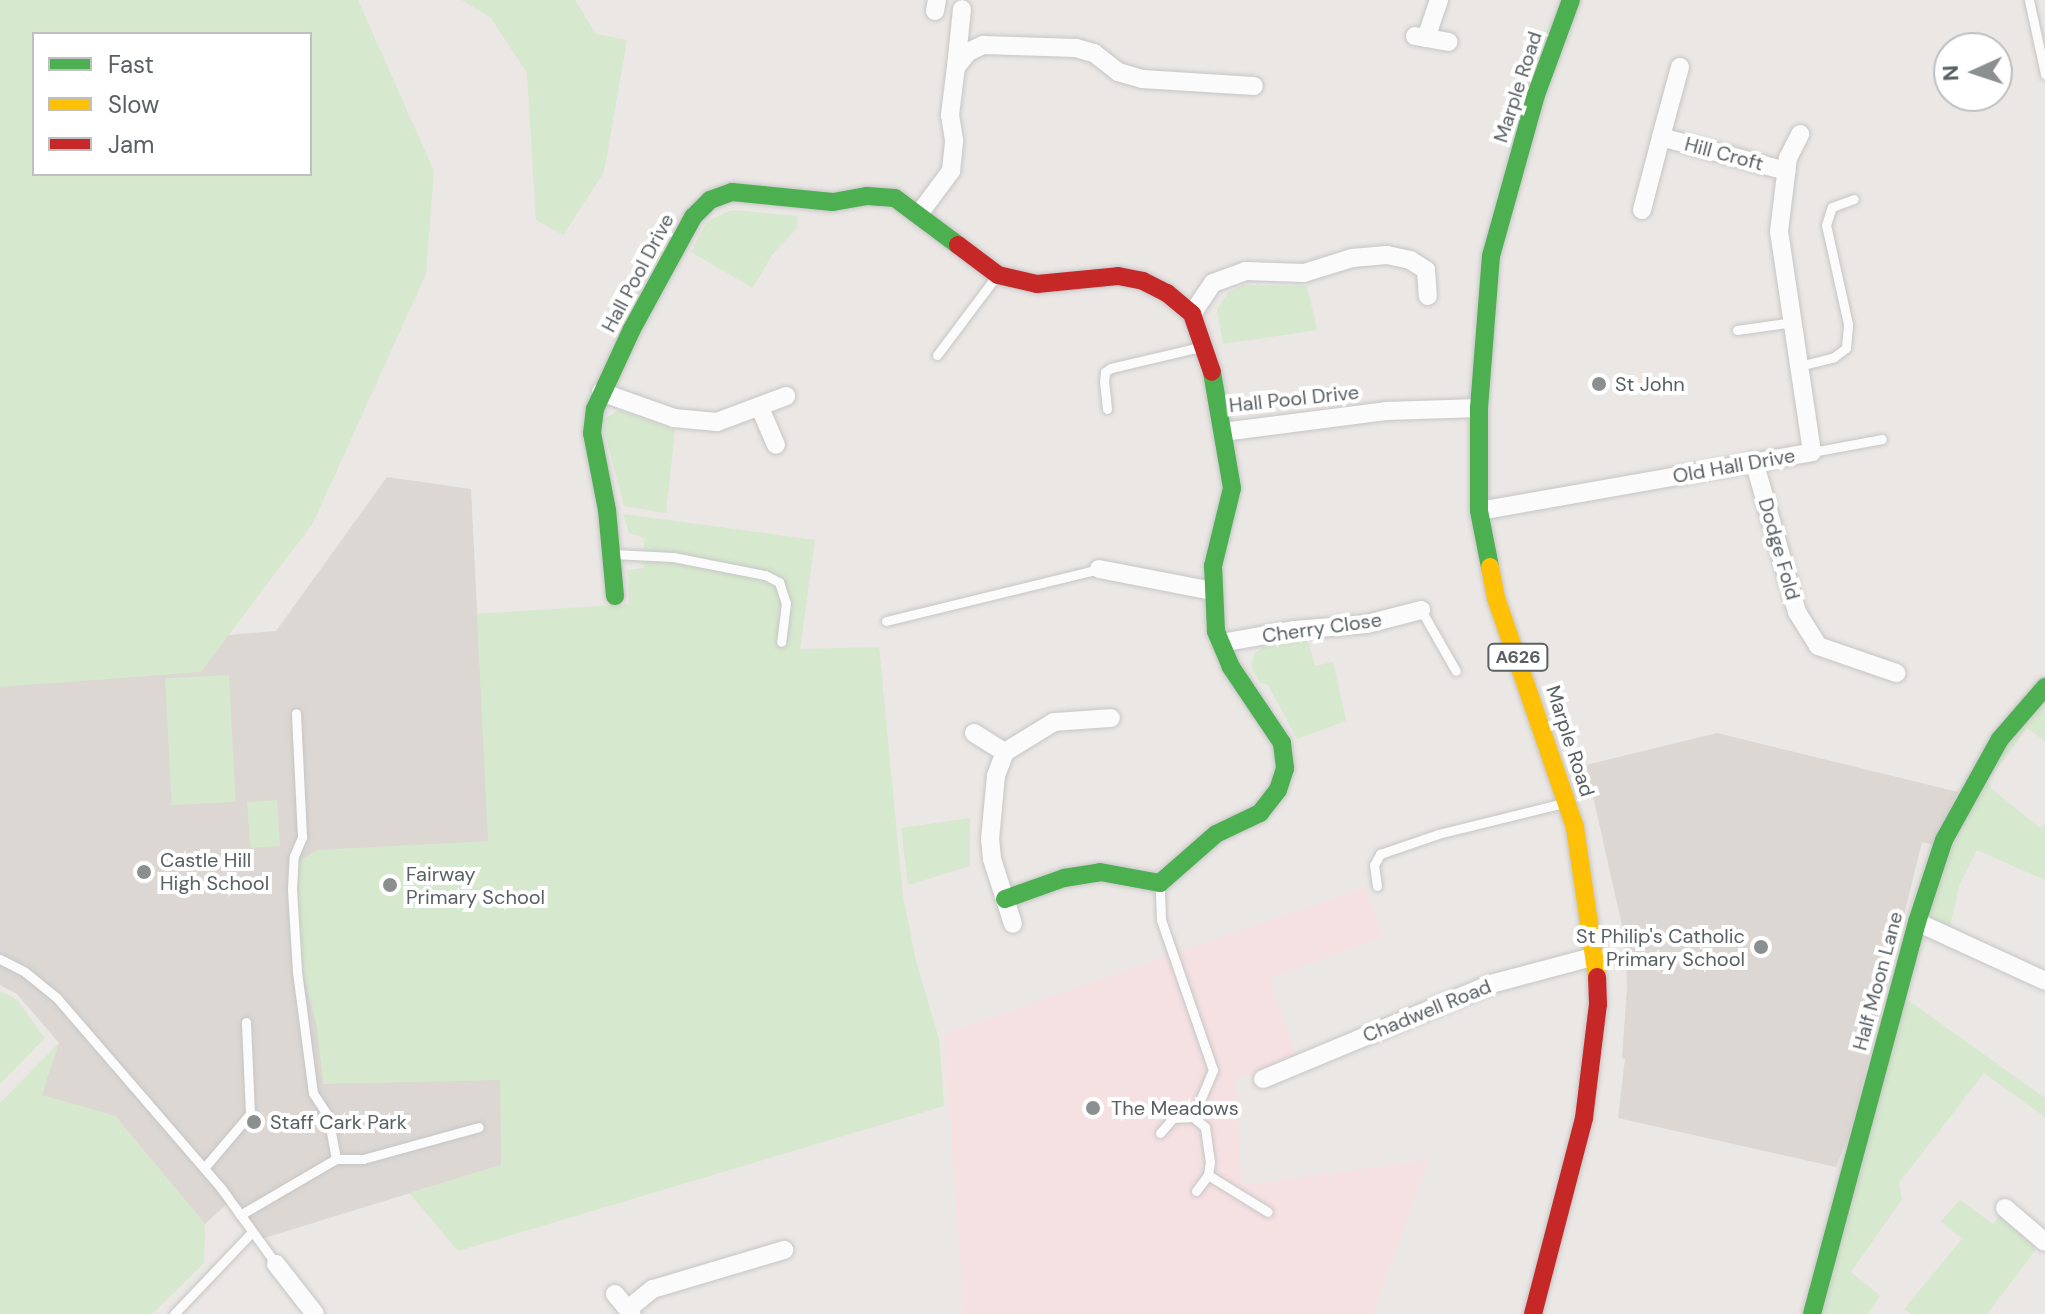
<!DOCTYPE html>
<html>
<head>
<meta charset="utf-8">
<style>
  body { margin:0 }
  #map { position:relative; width:2045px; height:1314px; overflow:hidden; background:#eae7e4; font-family:"DM Sans",sans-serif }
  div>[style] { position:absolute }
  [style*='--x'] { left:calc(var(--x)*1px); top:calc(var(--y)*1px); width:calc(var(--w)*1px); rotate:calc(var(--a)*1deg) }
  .education>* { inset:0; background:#dcd7d3 }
  .medical>* { inset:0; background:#f5e0e2 }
  .green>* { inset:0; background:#d6e8cd; transform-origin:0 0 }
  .roads { filter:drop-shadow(0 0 2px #c6c6c6) drop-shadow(0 0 2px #c6c6c6) }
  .lane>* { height:9px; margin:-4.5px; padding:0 4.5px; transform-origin:4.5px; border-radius:4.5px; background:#fcfbfb }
  .street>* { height:18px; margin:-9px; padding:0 9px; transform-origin:9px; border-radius:9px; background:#fcfbfb }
  .fast>* { height:18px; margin:-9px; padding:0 9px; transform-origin:9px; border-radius:9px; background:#4caf50 }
  .slow>* { height:18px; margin:-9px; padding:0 9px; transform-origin:9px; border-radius:9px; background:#ffc107 }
  .jam>* { height:18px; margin:-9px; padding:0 9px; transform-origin:9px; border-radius:9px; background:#c62828 }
  .dots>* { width:22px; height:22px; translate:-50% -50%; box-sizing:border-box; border:4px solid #fff; border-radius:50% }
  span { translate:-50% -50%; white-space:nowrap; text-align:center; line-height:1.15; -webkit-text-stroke:8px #fff; paint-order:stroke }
  .shield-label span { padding:2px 6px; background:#fff; border:2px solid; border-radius:6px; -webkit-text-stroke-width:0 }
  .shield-label { font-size:18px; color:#596063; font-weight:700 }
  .street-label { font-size:20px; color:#596063 }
  .poi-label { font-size:20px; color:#596063 }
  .left { translate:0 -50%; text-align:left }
  .right { translate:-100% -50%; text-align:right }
  .legend { position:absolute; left:32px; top:32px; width:280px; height:144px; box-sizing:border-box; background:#fff; border:2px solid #bdbfc1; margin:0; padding:10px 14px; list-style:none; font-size:24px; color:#596063 }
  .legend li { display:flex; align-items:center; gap:16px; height:40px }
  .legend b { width:40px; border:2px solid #bdbfc1 }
  .north { position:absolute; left:1933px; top:32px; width:80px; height:80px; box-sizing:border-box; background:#fff; border:2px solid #bdbfc1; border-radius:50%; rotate:267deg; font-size:22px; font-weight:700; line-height:32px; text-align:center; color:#596063 }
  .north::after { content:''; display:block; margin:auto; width:28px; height:36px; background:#8c8f90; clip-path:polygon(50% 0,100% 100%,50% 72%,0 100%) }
</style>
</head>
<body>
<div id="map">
  <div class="education">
    <div style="clip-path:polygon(387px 477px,471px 489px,504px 1154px,501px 1165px,258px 1240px,230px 1201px,205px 1224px,115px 1116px,41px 1095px,59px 1043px,17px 994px,0 985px,0 654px,276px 631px)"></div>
    <div style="clip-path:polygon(1717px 733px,1958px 792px,1934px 845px,1922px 842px,1851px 1130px,1836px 1167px,1618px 1118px,1625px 1059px,1622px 1058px,1627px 987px,1625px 939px,1586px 765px)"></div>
  </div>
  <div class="medical">
    <div style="clip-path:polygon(1365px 887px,1383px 937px,1269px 978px,1296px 1054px,1236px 1080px,1241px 1185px,1429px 1160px,1373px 1314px,964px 1314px,944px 1034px)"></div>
  </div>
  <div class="green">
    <div style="clip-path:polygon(evenodd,0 0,358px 0,434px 171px,426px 274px,313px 523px,201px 672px,0 687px,0 0,34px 34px,310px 34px,310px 174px,34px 174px,34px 34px)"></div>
    <div style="clip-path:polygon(462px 0,575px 0,596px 34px,627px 40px,604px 172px,563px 235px,536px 220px,527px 73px,491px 18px)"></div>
    <div style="clip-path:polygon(731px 210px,798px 216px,797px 228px,772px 255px,753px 288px,691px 252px,707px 222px)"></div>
    <div style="clip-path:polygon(1243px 285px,1307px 286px,1317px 330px,1223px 344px,1217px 309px,1228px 293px)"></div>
    <div style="clip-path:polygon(619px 410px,675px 430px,666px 513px,624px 506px,604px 429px,606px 418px)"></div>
    <div style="clip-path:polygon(623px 514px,815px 540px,800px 649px,879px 647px,903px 896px,916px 961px,939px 1039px,944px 1106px,458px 1251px,409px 1193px,501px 1165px,500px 1080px,323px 1084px,317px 1027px,302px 968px,296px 873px,302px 859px,318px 850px,488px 841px,477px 614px,629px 604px,628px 570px,644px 568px,644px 538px,629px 533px)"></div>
    <div style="clip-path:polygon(1308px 640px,1315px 666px,1333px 662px,1346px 721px,1297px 739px,1268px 685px,1259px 682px,1251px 666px,1254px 654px,1263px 647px)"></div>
    <div style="left:229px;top:675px;width:127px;height:64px;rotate:87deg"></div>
    <div style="clip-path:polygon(2045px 687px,2045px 741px,2027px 728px,1988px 781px,1992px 789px,2040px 828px,2045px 824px,2045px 880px,1977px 850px,1960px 883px,1948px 936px,1917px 922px,1946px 836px)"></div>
    <div style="left:277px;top:800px;width:46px;height:30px;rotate:86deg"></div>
    <div style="clip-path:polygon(970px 818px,970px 866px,908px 885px,901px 828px)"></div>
    <div style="clip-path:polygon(0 991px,16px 999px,45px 1038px,0 1084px)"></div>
    <div style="clip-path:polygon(1898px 993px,2045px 1098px,2045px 1117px,1984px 1073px,1899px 1183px,1902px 1199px,1851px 1272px,1880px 1296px,1868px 1314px,1812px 1314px)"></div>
    <div style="clip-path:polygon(59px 1043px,42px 1095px,115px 1116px,205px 1224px,204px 1263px,152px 1314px,0 1314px,0 1103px)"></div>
    <div style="clip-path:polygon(1960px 1200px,1993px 1224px,2005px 1208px,2043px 1240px,1987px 1314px,1911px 1314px,1904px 1309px,1962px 1239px,1941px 1221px)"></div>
  </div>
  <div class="roads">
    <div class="lane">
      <div style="--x:2029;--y:0;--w:76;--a:77.8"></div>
      <div style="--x:1737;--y:330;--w:57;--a:-8.1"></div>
      <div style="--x:937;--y:355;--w:100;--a:-53.1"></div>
      <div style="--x:1799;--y:366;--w:36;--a:-14"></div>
      <div style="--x:1834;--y:357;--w:15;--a:-37"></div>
      <div style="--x:1846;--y:348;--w:24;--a:-85"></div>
      <div style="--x:1848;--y:324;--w:101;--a:-102.5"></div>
      <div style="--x:1826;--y:225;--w:19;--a:-72"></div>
      <div style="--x:1832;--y:207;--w:23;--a:-20"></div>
      <div style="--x:1107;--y:409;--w:27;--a:-96"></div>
      <div style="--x:1104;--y:382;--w:10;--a:-84"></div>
      <div style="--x:1105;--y:372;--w:7;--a:-34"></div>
      <div style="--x:1111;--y:368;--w:91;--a:-13.3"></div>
      <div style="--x:1812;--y:452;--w:71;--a:-10.5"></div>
      <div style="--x:613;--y:554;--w:60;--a:2.9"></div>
      <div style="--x:673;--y:557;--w:94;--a:11.1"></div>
      <div style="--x:765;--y:575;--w:16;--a:27"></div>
      <div style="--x:779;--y:582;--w:22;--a:72"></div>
      <div style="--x:786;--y:603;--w:39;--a:97"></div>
      <div style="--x:1421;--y:610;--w:70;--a:60.2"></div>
      <div style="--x:886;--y:621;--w:219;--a:-13.7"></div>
      <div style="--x:1377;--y:886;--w:21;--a:-98"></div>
      <div style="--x:1374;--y:865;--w:13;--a:-61"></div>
      <div style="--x:1380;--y:854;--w:61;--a:-19"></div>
      <div style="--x:1438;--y:834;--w:129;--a:-13.9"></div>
      <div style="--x:0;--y:959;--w:28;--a:27"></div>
      <div style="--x:25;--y:972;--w:41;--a:39.1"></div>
      <div style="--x:57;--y:998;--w:251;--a:49.2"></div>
      <div style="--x:221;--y:1188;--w:94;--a:54.1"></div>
      <div style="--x:1193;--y:1117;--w:16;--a:40"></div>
      <div style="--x:1205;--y:1127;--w:35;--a:82"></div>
      <div style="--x:1210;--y:1162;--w:13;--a:99"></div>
      <div style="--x:1208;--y:1175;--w:20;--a:127"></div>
      <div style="--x:1160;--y:1133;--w:20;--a:-49"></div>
      <div style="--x:1173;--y:1118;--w:20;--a:-3"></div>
      <div style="--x:1193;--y:1117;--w:51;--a:-66.9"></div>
      <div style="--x:1213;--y:1070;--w:159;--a:-109.1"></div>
      <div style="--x:1161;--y:920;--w:34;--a:-92"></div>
      <div style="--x:336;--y:1159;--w:27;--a:0"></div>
      <div style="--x:363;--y:1159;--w:120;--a:-15.4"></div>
      <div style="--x:204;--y:1168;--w:71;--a:-49.6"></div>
      <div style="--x:250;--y:1114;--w:92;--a:-92.5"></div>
      <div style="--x:1208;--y:1175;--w:70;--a:31.7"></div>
      <div style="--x:240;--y:1215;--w:111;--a:-30.3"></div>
      <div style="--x:336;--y:1159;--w:44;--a:-100.5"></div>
      <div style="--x:328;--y:1116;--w:27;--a:-123"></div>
      <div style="--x:313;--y:1093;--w:123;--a:-97.5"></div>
      <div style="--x:297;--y:971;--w:82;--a:-93.5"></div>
      <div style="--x:292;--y:889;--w:33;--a:-87"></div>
      <div style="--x:294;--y:856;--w:21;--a:-67"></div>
      <div style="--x:302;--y:837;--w:124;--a:-92.8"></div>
      <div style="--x:174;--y:1314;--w:113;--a:-46.4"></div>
    </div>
    <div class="street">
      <div style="--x:935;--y:11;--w:11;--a:-80"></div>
      <div style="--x:1415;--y:36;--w:34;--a:10"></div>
      <div style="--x:1426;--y:38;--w:40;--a:-71.1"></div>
      <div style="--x:956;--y:67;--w:58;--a:-84.1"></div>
      <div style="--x:1680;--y:67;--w:73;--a:105.2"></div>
      <div style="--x:1661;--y:137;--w:130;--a:15.2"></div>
      <div style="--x:1642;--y:210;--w:75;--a:-75.4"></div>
      <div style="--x:919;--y:214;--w:54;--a:-53.3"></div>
      <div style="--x:951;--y:171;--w:31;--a:-84"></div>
      <div style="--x:954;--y:140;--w:25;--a:-99"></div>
      <div style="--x:950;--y:115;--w:48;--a:-82.9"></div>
      <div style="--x:956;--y:67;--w:19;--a:-51"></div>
      <div style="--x:968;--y:52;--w:17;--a:-25"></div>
      <div style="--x:983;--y:45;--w:93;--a:1.8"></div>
      <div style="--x:1076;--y:48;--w:19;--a:16"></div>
      <div style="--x:1094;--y:53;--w:31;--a:38"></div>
      <div style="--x:1118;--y:72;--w:25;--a:16"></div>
      <div style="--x:1142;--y:79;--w:112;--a:3.6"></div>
      <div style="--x:1192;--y:314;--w:37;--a:-56"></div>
      <div style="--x:1213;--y:283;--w:35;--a:-20"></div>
      <div style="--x:1246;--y:271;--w:58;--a:2"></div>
      <div style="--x:1304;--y:273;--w:50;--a:-17.4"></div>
      <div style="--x:1352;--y:258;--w:35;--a:-5"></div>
      <div style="--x:1387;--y:255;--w:24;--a:12"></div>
      <div style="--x:1410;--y:260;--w:19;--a:32"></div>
      <div style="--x:1426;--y:270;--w:26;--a:86"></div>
      <div style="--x:601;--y:392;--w:77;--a:19.6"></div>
      <div style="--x:674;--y:418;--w:43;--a:5.3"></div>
      <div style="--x:717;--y:422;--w:74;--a:-20.6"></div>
      <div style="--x:760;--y:408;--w:40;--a:66.6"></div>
      <div style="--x:1223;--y:432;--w:164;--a:-7.3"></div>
      <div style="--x:1386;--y:411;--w:93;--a:-1.8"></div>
      <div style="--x:1754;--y:461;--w:157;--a:74.1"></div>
      <div style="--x:1797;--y:612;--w:40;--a:58"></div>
      <div style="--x:1818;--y:646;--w:83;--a:19.1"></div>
      <div style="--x:1479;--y:511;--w:338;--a:-10"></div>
      <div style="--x:1812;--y:452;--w:223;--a:-98.5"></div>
      <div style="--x:1779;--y:231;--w:74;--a:-83"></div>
      <div style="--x:1788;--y:158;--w:27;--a:-63"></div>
      <div style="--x:1099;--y:569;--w:115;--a:11"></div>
      <div style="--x:1221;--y:643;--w:75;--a:-10"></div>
      <div style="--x:1295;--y:630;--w:72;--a:-4.8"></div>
      <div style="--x:1367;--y:624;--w:56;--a:-14.5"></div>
      <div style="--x:974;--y:733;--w:36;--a:32"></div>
      <div style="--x:1005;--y:752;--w:26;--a:111"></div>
      <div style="--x:996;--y:776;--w:63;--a:95.4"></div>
      <div style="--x:990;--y:839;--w:20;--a:84"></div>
      <div style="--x:992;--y:859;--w:68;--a:72.1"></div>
      <div style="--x:1005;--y:752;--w:57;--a:-31.5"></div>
      <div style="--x:1054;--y:722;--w:57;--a:-4"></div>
      <div style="--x:1917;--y:922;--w:141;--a:24.7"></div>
      <div style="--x:1263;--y:1079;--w:247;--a:-22.6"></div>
      <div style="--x:1491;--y:984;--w:109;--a:-14.9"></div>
      <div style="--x:2005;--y:1208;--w:52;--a:40.4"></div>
      <div style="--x:276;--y:1264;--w:63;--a:52"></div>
      <div style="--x:615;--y:1294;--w:26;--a:50"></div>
      <div style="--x:628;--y:1309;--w:32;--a:-39"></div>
      <div style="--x:653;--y:1289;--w:137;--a:-16.6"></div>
    </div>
    <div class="fast">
      <div style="--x:1490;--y:567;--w:57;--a:-101.1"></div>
      <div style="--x:1479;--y:511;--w:103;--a:-90"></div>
      <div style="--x:1479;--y:408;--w:152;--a:-85.5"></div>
      <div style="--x:1491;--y:256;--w:167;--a:-74.4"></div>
      <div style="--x:1536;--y:95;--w:101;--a:-69.8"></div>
      <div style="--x:615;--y:596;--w:86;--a:-95.3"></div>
      <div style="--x:607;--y:510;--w:78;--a:-101"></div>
      <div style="--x:592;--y:433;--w:24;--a:-83"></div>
      <div style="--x:595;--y:409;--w:88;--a:-65.2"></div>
      <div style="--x:632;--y:329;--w:128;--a:-61.4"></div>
      <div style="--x:693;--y:217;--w:24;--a:-45"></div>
      <div style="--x:710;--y:200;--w:23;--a:-20"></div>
      <div style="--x:732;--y:192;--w:101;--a:5.7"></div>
      <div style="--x:833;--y:202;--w:35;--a:-10"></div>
      <div style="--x:867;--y:196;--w:28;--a:4"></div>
      <div style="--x:895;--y:198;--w:79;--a:36.7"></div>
      <div style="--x:1005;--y:899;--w:63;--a:-19.6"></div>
      <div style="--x:1064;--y:878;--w:36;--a:-9"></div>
      <div style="--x:1100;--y:872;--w:61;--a:10.4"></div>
      <div style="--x:1160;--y:883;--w:74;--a:-41.2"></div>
      <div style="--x:1216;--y:834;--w:49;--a:-25.5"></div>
      <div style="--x:1260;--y:813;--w:29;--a:-52"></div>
      <div style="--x:1278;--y:790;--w:23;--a:-72"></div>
      <div style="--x:1285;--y:768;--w:25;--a:-97"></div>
      <div style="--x:1282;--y:743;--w:92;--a:-123.9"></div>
      <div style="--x:1231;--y:667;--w:39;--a:-113"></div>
      <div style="--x:1216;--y:631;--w:65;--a:-92.6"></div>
      <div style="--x:1213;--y:566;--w:80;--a:-76.3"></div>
      <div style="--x:1232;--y:488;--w:118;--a:-99.8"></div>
      <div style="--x:1812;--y:1314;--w:406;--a:-75"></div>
      <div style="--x:1917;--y:922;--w:86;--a:-71.8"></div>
      <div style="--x:1944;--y:840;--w:115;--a:-61"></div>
      <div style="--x:2000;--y:739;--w:69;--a:-49.1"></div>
    </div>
    <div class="slow">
      <div style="--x:1490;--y:567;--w:32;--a:79"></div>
      <div style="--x:1496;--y:598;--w:243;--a:71"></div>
      <div style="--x:1575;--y:828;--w:151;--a:81.6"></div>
    </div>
    <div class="jam">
      <div style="--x:958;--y:245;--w:50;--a:36.9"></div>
      <div style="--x:998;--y:275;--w:40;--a:13"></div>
      <div style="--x:1037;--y:284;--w:81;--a:-5.6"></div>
      <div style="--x:1118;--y:276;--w:25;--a:11"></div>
      <div style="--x:1143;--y:281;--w:27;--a:27"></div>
      <div style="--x:1167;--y:293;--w:33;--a:40"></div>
      <div style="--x:1192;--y:314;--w:61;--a:71"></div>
      <div style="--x:1533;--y:1314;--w:203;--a:-75.4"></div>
      <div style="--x:1584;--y:1118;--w:115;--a:-83"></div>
      <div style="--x:1598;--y:1004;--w:27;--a:-92"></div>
    </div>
  </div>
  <div class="dots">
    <div style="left:1599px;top:384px;background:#8c8f90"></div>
    <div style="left:144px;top:872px;background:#8c8f90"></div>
    <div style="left:390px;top:885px;background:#8c8f90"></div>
    <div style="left:1761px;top:947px;background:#8c8f90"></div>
    <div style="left:1093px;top:1108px;background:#8c8f90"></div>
    <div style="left:254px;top:1122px;background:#8c8f90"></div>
  </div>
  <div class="shield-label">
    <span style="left:1518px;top:657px">A626</span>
  </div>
  <div class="street-label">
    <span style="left:1518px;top:87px;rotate:-72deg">Marple Road</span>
    <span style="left:1724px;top:154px;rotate:15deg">Hill Croft</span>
    <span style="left:638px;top:273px;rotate:-62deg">Hall Pool Drive</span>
    <span style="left:1294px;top:399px;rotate:-6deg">Hall Pool Drive</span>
    <span style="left:1734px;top:466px;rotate:-10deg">Old Hall Drive</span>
    <span style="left:1779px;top:549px;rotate:74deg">Dodge Fold</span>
    <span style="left:1322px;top:628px;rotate:-8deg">Cherry Close</span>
    <span style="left:1570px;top:741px;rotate:72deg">Marple Road</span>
    <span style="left:1878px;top:981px;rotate:-75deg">Half Moon Lane</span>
    <span style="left:1427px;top:1011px;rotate:-22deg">Chadwell Road</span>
  </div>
  <div class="poi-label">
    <span class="left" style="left:1615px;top:384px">St John</span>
    <span class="left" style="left:160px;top:872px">Castle Hill<br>High School</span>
    <span class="left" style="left:406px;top:886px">Fairway<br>Primary School</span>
    <span class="right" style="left:1745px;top:948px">St Philip's Catholic<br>Primary School</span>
    <span class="left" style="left:1111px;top:1108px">The Meadows</span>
    <span class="left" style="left:270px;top:1122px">Staff Cark Park</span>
  </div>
  <ul class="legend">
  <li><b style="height:10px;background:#4caf50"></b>Fast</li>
  <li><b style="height:10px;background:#ffc107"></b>Slow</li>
  <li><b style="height:10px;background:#c62828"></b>Jam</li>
  </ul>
  <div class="north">N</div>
</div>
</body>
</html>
